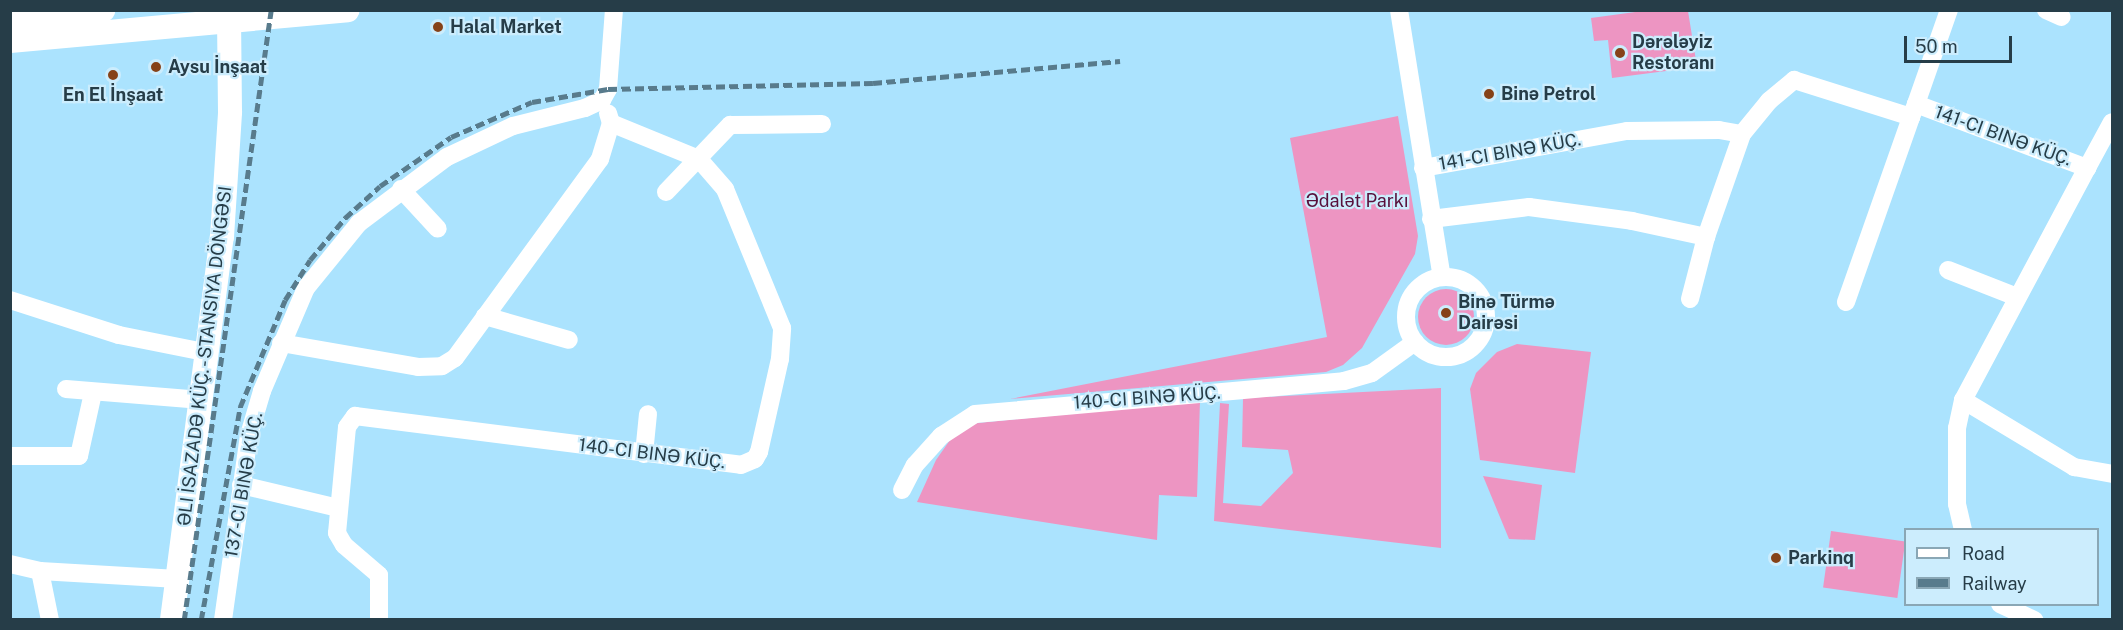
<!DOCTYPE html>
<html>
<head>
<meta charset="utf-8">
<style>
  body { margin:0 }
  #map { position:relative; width:2123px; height:630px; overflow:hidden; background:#abe3fe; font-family:"Public Sans",sans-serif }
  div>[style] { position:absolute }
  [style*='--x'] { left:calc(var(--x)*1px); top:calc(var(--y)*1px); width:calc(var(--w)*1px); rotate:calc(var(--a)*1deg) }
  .green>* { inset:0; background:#ed95c2; transform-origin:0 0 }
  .round { border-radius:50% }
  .street>* { height:18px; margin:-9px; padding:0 9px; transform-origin:9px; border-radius:9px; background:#fff }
  .street>.ring { margin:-9px; padding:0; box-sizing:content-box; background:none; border:18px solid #fff; border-radius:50% }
  .secondary>* { height:24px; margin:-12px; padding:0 12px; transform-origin:12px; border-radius:12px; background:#fff }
  .rail>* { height:4.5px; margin-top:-2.25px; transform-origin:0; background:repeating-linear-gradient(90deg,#587b8c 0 9px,transparent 0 13.5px) }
  .dots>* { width:16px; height:16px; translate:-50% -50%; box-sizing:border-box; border:3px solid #ccedfd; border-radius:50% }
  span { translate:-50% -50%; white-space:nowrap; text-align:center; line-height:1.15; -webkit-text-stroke:4.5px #ccedfd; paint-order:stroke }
  .poi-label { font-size:18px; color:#263d48; font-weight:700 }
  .left { translate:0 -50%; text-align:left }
  .street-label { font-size:18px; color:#263d48 }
  .park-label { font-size:18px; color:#58103c }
  .frame { position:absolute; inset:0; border:12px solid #263d48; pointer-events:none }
  .legend { position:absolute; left:1904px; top:528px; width:195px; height:78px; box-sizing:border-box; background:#ccedfd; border:2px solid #8aa7b5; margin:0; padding:8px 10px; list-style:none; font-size:18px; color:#263d48 }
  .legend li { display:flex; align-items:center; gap:12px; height:30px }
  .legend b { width:30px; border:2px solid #8aa7b5 }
  .scale { position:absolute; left:1904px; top:36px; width:108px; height:27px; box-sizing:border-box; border:3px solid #263d48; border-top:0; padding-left:8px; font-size:18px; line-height:21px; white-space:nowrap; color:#263d48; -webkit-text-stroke:4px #ccedfd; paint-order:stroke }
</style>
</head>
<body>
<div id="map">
  <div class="green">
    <div style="clip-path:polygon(1650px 10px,1688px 11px,1697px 67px,1612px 78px,1608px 40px,1594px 41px,1591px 18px)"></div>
    <div style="clip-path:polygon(1398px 116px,1418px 236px,1415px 254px,1362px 348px,1343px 365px,1326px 372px,1010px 399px,1327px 337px,1290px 138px)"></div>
    <div class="round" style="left:1418px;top:289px;width:56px;height:56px"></div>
    <div style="clip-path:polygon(1517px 344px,1591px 352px,1575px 473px,1480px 460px,1470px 389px,1476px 373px,1497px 352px)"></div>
    <div style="clip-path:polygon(1441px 388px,1441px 548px,1214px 521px,1220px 403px,1229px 404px,1223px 503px,1261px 506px,1293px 473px,1288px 450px,1242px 447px,1243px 398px)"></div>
    <div style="clip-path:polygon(1200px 401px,1197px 497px,1159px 495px,1157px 540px,917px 502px,936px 460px,955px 433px,968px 424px)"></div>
    <div style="clip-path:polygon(1483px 476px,1542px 485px,1535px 540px,1509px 539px)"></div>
    <div style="left:1831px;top:531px;width:75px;height:57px;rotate:8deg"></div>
  </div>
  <div class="street">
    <div style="--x:1399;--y:10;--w:270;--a:80.9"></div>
    <div style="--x:2046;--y:10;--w:17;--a:24"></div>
    <div style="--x:1916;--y:104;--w:100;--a:-70.7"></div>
    <div style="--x:1423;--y:168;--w:207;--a:-10.3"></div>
    <div style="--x:1627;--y:131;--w:92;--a:-0.6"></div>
    <div style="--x:1719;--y:130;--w:23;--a:10"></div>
    <div style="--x:1742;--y:134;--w:43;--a:-50.7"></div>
    <div style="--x:1769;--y:101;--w:33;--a:-40"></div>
    <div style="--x:1794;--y:80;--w:123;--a:17.5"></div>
    <div style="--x:1911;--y:117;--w:14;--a:-69"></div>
    <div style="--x:1916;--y:104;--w:183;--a:20.5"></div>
    <div style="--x:2087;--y:168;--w:263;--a:118.1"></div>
    <div style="--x:1963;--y:400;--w:29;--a:102"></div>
    <div style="--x:1957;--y:428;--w:76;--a:90"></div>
    <div style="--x:1957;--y:504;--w:27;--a:77"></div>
    <div style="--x:2087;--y:168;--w:52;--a:-61.5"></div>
    <div style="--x:401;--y:189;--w:54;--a:47.2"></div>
    <div style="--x:666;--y:192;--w:93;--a:-46.3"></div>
    <div style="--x:730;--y:125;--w:92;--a:-0.6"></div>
    <div style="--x:1431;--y:219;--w:99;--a:-7"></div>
    <div style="--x:1529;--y:207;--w:104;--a:7.7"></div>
    <div style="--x:1632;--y:221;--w:76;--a:12.2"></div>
    <div style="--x:1948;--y:270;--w:74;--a:21.4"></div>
    <div class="ring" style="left:1406px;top:277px;width:62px;height:62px"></div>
    <div style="--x:1690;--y:299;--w:64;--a:-75.5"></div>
    <div style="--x:1706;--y:237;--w:109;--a:-70.7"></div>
    <div style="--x:10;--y:300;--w:114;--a:17.8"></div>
    <div style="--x:119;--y:335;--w:92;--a:11.3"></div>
    <div style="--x:1846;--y:302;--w:196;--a:-70.6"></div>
    <div style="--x:485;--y:316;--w:87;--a:15.9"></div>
    <div style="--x:281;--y:343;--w:139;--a:9.9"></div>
    <div style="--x:418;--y:367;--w:24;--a:-2"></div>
    <div style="--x:442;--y:366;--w:15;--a:-32"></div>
    <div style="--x:455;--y:358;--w:246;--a:-53.9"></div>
    <div style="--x:600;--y:159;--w:38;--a:-73"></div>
    <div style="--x:611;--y:123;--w:10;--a:-107"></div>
    <div style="--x:66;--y:389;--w:136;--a:4.6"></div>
    <div style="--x:1963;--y:400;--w:130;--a:31.1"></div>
    <div style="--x:2074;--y:467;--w:39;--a:10"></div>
    <div style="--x:644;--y:454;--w:40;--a:-84.3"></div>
    <div style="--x:10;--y:456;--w:69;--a:0"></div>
    <div style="--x:79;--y:456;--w:65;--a:-77.5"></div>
    <div style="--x:241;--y:485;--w:100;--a:13.3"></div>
    <div style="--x:902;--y:490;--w:28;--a:-63"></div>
    <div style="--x:915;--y:465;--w:39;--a:-48"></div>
    <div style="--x:941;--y:436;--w:40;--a:-32.9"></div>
    <div style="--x:975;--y:414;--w:370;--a:-5.1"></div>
    <div style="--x:1344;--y:381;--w:29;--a:-16"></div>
    <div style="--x:1372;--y:373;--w:53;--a:-35.8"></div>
    <div style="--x:10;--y:564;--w:31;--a:13"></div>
    <div style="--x:40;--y:571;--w:138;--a:3.3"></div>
    <div style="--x:40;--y:571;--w:50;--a:78.5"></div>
    <div style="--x:2000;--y:604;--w:38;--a:25"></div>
    <div style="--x:223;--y:620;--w:187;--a:-82"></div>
    <div style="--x:249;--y:435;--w:46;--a:-73.5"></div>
    <div style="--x:262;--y:391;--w:112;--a:-66.9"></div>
    <div style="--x:306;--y:288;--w:84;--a:-50.8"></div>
    <div style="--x:359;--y:223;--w:110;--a:-36.9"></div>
    <div style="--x:447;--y:157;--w:73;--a:-25.2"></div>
    <div style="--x:513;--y:126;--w:74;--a:-14"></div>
    <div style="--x:585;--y:108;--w:19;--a:-25"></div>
    <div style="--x:602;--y:100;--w:13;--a:-61"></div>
    <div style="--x:608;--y:89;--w:79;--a:-85.7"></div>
    <div style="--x:379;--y:620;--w:45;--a:-90"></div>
    <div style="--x:379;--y:575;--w:46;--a:-139.4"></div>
    <div style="--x:344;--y:545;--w:14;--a:-120"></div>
    <div style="--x:337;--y:533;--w:106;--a:-84.6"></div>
    <div style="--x:347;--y:427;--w:14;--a:-54"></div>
    <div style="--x:355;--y:416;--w:389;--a:7.2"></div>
    <div style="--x:741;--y:465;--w:15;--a:-23"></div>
    <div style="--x:755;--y:459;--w:8;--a:-60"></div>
    <div style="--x:759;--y:452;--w:95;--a:-77.3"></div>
    <div style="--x:780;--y:359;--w:31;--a:-86"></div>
    <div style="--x:782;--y:328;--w:150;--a:-112.3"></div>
    <div style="--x:725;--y:189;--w:40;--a:-131"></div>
    <div style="--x:699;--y:159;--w:95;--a:-157.8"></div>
  </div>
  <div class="secondary">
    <div style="--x:10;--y:21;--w:94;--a:-6.7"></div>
    <div style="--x:10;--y:41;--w:339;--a:-5.2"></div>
    <div style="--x:172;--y:620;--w:386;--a:-82.6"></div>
    <div style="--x:222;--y:237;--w:125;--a:-86.3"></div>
    <div style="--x:230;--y:112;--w:93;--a:-90.6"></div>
  </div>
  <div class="rail">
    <div style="--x:184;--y:620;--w:616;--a:-81.88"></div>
    <div style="--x:201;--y:620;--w:217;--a:-79.6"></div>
    <div style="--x:240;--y:407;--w:116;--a:-67.2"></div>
    <div style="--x:285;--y:300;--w:47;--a:-58"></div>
    <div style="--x:310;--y:260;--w:55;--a:-50.2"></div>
    <div style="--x:345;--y:218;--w:47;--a:-42.4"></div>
    <div style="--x:380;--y:186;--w:86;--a:-34.6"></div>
    <div style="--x:451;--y:137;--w:88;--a:-23.4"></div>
    <div style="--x:532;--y:102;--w:77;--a:-9.7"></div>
    <div style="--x:608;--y:89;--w:265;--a:-1.3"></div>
    <div style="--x:873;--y:83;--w:248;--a:-5.1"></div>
  </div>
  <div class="dots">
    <div style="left:438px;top:27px;background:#864218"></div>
    <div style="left:1620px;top:53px;background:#864218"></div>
    <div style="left:156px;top:67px;background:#864218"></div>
    <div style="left:113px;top:75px;background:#864218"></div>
    <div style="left:1489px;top:94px;background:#864218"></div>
    <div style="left:1446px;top:313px;background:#864218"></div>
    <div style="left:1776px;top:558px;background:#864218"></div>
  </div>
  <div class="poi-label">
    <span class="left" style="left:450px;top:27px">Halal Market</span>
    <span class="left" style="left:1632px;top:53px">Dərələyiz<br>Restoranı</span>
    <span class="left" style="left:168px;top:67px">Aysu İnşaat</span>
    <span class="left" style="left:1501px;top:94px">Binə Petrol</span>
    <span style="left:113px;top:95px">En El İnşaat</span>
    <span class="left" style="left:1458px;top:313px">Binə Türmə<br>Dairəsi</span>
    <span class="left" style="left:1788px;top:558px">Parkinq</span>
  </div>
  <div class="street-label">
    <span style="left:2003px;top:136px;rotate:20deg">141-CI BINƏ KÜÇ.</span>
    <span style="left:1510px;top:152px;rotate:-10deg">141-CI BINƏ KÜÇ.</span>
    <span style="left:205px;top:356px;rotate:-83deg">ƏLI İSAZADƏ KÜÇ. - STANSIYA DÖNGƏSI</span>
    <span style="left:1147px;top:398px;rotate:-4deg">140-CI BINƏ KÜÇ.</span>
    <span style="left:652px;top:454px;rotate:7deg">140-CI BINƏ KÜÇ.</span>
    <span style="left:244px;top:485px;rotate:-80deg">137-CI BINƏ KÜÇ.</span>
  </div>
  <div class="park-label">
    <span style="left:1357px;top:201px">Ədalət Parkı</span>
  </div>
  <div class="frame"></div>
  <ul class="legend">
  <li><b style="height:8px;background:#fff"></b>Road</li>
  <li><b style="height:8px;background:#587b8c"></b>Railway</li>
  </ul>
  <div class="scale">50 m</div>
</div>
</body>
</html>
